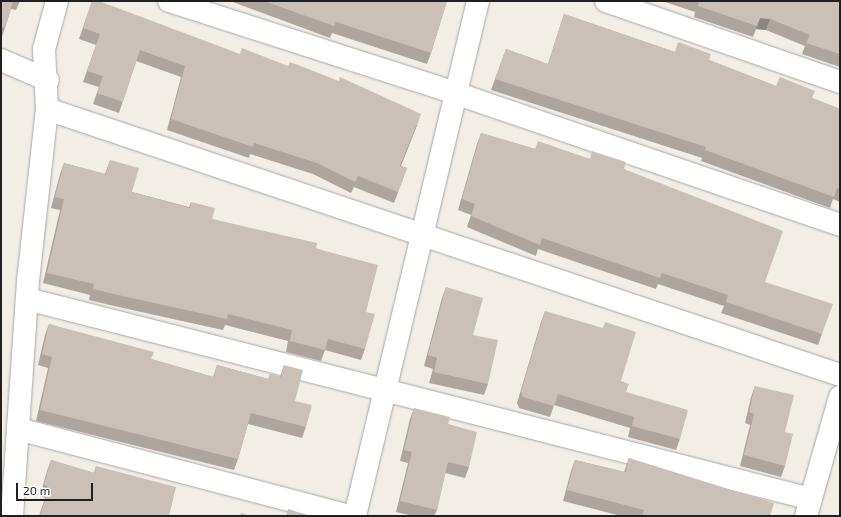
<!DOCTYPE html>
<html>
<head>
<meta charset="utf-8">
<style>
  body { margin:0 }
  #map { position:relative; width:841px; height:517px; overflow:hidden; background:#f2eee6; font-family:"Exo 2",sans-serif }
  div>[style] { position:absolute }
  [style*='--x'] { left:calc(var(--x)*1px); top:calc(var(--y)*1px); width:calc(var(--w)*1px); rotate:calc(var(--a)*1deg) }
  .roads { filter:drop-shadow(0 0 1px #a7a7a7) drop-shadow(0 0 1px #a7a7a7) }
  .street>* { height:22px; margin:-11px; padding:0 11px; transform-origin:11px; border-radius:11px; background:#fff }
  .wall>* { inset:0; background:#aea59e }
  .shaded-wall>* { inset:0; background:#8d8681 }
  .building>* { inset:0; background:#cac0b8 }
  span { translate:-50% -50%; white-space:nowrap; text-align:center; line-height:1.15; -webkit-text-stroke:3px #fff; paint-order:stroke }
  .frame { position:absolute; inset:0; border:2px solid #202020; pointer-events:none }
  .scale { position:absolute; left:16px; top:483px; width:77px; height:18px; box-sizing:border-box; border:2px solid #202020; border-top:0; padding-left:5px; font-size:12px; line-height:14px; white-space:nowrap; color:#202020; -webkit-text-stroke:3px #fff; paint-order:stroke }
</style>
</head>
<body>
<div id="map">
  <div class="roads">
    <div class="street">
      <div style="--x:169;--y:1;--w:300;--a:17.8"></div>
      <div style="--x:455;--y:93;--w:407;--a:18.9"></div>
      <div style="--x:606;--y:1;--w:248;--a:19.1"></div>
      <div style="--x:1;--y:60;--w:51;--a:23.1"></div>
      <div style="--x:47;--y:109;--w:836;--a:18.54"></div>
      <div style="--x:27;--y:299;--w:809;--a:14.31"></div>
      <div style="--x:18;--y:429;--w:343;--a:14.7"></div>
      <div style="--x:12;--y:516;--w:236;--a:-86.1"></div>
      <div style="--x:28;--y:281;--w:173;--a:-83.7"></div>
      <div style="--x:47;--y:109;--w:60;--a:-92.9"></div>
      <div style="--x:44;--y:49;--w:50;--a:-74.8"></div>
      <div style="--x:355;--y:516;--w:529;--a:-76.57"></div>
      <div style="--x:806;--y:516;--w:124;--a:-74.1"></div>
    </div>
  </div>
  <div class="wall">
    <div style="clip-path:polygon(1px 1px,20px 1px,16px 10px,11px 9px,5px 28px,1px 39px)"></div>
    <div style="clip-path:polygon(92px 1px,417px 125px,401px 166px,407px 168px,394px 203px,354px 187px,351px 193px,313px 174px,250px 154px,249px 158px,167px 130px,181px 77px,136px 61px,119px 113px,93px 104px,99px 87px,83px 82px,96px 45px,79px 39px)"></div>
    <div style="clip-path:polygon(230px 1px,447px 1px,431px 53px,427px 64px,332px 33px,330px 38px)"></div>
    <div style="clip-path:polygon(662px 1px,840px 1px,840px 67px,802px 54px,805px 46px,766px 30px,756px 29px,753px 37px,694px 17px,695px 12px)"></div>
    <div style="clip-path:polygon(564px 14px,675px 52px,709px 60px,776px 86px,812px 98px,840px 109px,840px 202px,833px 199px,830px 208px,701px 161px,702px 158px,491px 90px,506px 49px,548px 64px)"></div>
    <div style="clip-path:polygon(481px 133px,535px 149px,590px 159px,624px 169px,765px 282px,822px 334px,818px 345px,721px 313px,724px 306px,658px 284px,656px 289px,538px 249px,536px 256px,467px 227px,471px 215px,458px 210px,477px 144px)"></div>
    <div style="clip-path:polygon(110px 160px,132px 192px,189px 207px,191px 202px,212px 219px,316px 248px,366px 312px,365px 349px,361px 360px,325px 350px,321px 361px,286px 352px,288px 341px,225px 325px,223px 330px,114px 306px,89px 300px,90px 295px,43px 283px,60px 210px,51px 208px,60px 174px,64px 163px,105px 174px)"></div>
    <div style="clip-path:polygon(446px 287px,473px 335px,488px 384px,484px 395px,429px 383px,433px 369px,424px 366px,442px 298px)"></div>
    <div style="clip-path:polygon(545px 311px,621px 381px,626px 392px,680px 439px,676px 450px,628px 437px,630px 428px,554px 405px,550px 417px,519px 408px,517px 403px,541px 322px)"></div>
    <div style="clip-path:polygon(49px 324px,151px 359px,213px 377px,217px 365px,268px 379px,270px 374px,280px 377px,284px 365px,295px 401px,306px 427px,302px 438px,248px 424px,238px 459px,234px 470px,36px 421px,48px 368px,38px 365px,45px 335px)"></div>
    <div style="clip-path:polygon(755px 386px,785px 432px,785px 466px,781px 477px,740px 466px,750px 425px,745px 423px,751px 397px)"></div>
    <div style="clip-path:polygon(414px 408px,448px 424px,469px 467px,465px 478px,445px 473px,437px 510px,434px 516px,413px 516px,396px 512px,408px 463px,400px 461px,410px 419px)"></div>
    <div style="clip-path:polygon(629px 458px,770px 516px,621px 516px,563px 501px,571px 471px,575px 460px,624px 472px)"></div>
    <div style="clip-path:polygon(51px 460px,94px 473px,96px 466px,169px 516px,39px 516px,45px 498px,40px 496px,47px 471px)"></div>
  </div>
  <div class="shaded-wall">
    <div style="clip-path:polygon(760px 18px,770px 19px,766px 30px,756px 29px)"></div>
    <div style="clip-path:polygon(421px 114px,417px 125px,396px 177px,400px 166px)"></div>
  </div>
  <div class="building">
    <div style="clip-path:polygon(1px 1px,13px 1px,5px 28px,1px 27px)"></div>
    <div style="clip-path:polygon(92px 1px,99px 1px,240px 54px,242px 48px,288px 66px,290px 62px,339px 81px,340px 77px,421px 114px,400px 166px,407px 168px,398px 192px,358px 176px,355px 182px,317px 163px,254px 143px,253px 147px,171px 119px,185px 66px,140px 50px,123px 102px,97px 93px,103px 76px,87px 71px,100px 34px,83px 28px)"></div>
    <div style="clip-path:polygon(264px 1px,447px 1px,431px 53px,336px 22px,334px 26px)"></div>
    <div style="clip-path:polygon(699px 1px,840px 1px,840px 54px,806px 43px,810px 35px,770px 19px,760px 18px,757px 26px,698px 6px)"></div>
    <div style="clip-path:polygon(564px 14px,675px 52px,678px 42px,711px 54px,709px 60px,776px 86px,780px 77px,815px 91px,812px 98px,840px 109px,840px 189px,837px 188px,834px 197px,705px 150px,706px 147px,495px 79px,506px 49px,548px 64px)"></div>
    <div style="clip-path:polygon(481px 133px,535px 149px,538px 141px,590px 159px,592px 151px,626px 162px,624px 169px,783px 231px,765px 282px,833px 304px,822px 334px,726px 302px,728px 295px,662px 273px,660px 278px,542px 238px,540px 245px,471px 216px,475px 204px,462px 199px)"></div>
    <div style="clip-path:polygon(110px 160px,139px 168px,132px 192px,190px 208px,191px 202px,215px 208px,212px 219px,317px 243px,316px 248px,325px 251px,378px 265px,366px 312px,375px 314px,365px 349px,328px 339px,325px 350px,290px 341px,292px 330px,228px 314px,227px 319px,118px 295px,93px 289px,94px 284px,47px 273px,64px 199px,55px 197px,64px 163px,106px 174px)"></div>
    <div style="clip-path:polygon(446px 287px,483px 298px,473px 335px,498px 340px,488px 384px,434px 372px,437px 358px,428px 355px)"></div>
    <div style="clip-path:polygon(545px 311px,603px 328px,605px 322px,636px 332px,621px 381px,629px 384px,626px 392px,688px 410px,680px 439px,632px 426px,634px 417px,558px 394px,554px 406px,523px 397px,521px 392px)"></div>
    <div style="clip-path:polygon(49px 324px,154px 352px,151px 359px,214px 377px,217px 365px,268px 379px,270px 374px,281px 377px,284px 365px,303px 370px,295px 401px,312px 405px,306px 427px,251px 413px,238px 459px,40px 410px,52px 357px,42px 354px)"></div>
    <div style="clip-path:polygon(755px 386px,794px 395px,785px 432px,793px 434px,785px 466px,744px 455px,754px 414px,749px 412px)"></div>
    <div style="clip-path:polygon(414px 408px,450px 417px,448px 424px,477px 432px,469px 467px,448px 462px,437px 510px,400px 501px,412px 452px,404px 450px)"></div>
    <div style="clip-path:polygon(629px 458px,774px 503px,770px 516px,642px 516px,644px 510px,567px 490px,575px 460px,626px 472px)"></div>
    <div style="clip-path:polygon(51px 460px,95px 473px,96px 466px,176px 487px,169px 516px,40px 516px,49px 487px,44px 485px)"></div>
    <div style="clip-path:polygon(288px 509px,311px 516px,286px 516px)"></div>
    <div style="clip-path:polygon(241px 513px,251px 516px,240px 516px)"></div>
  </div>
  <div class="frame"></div>
  <div class="scale">20 m</div>
</div>
</body>
</html>
